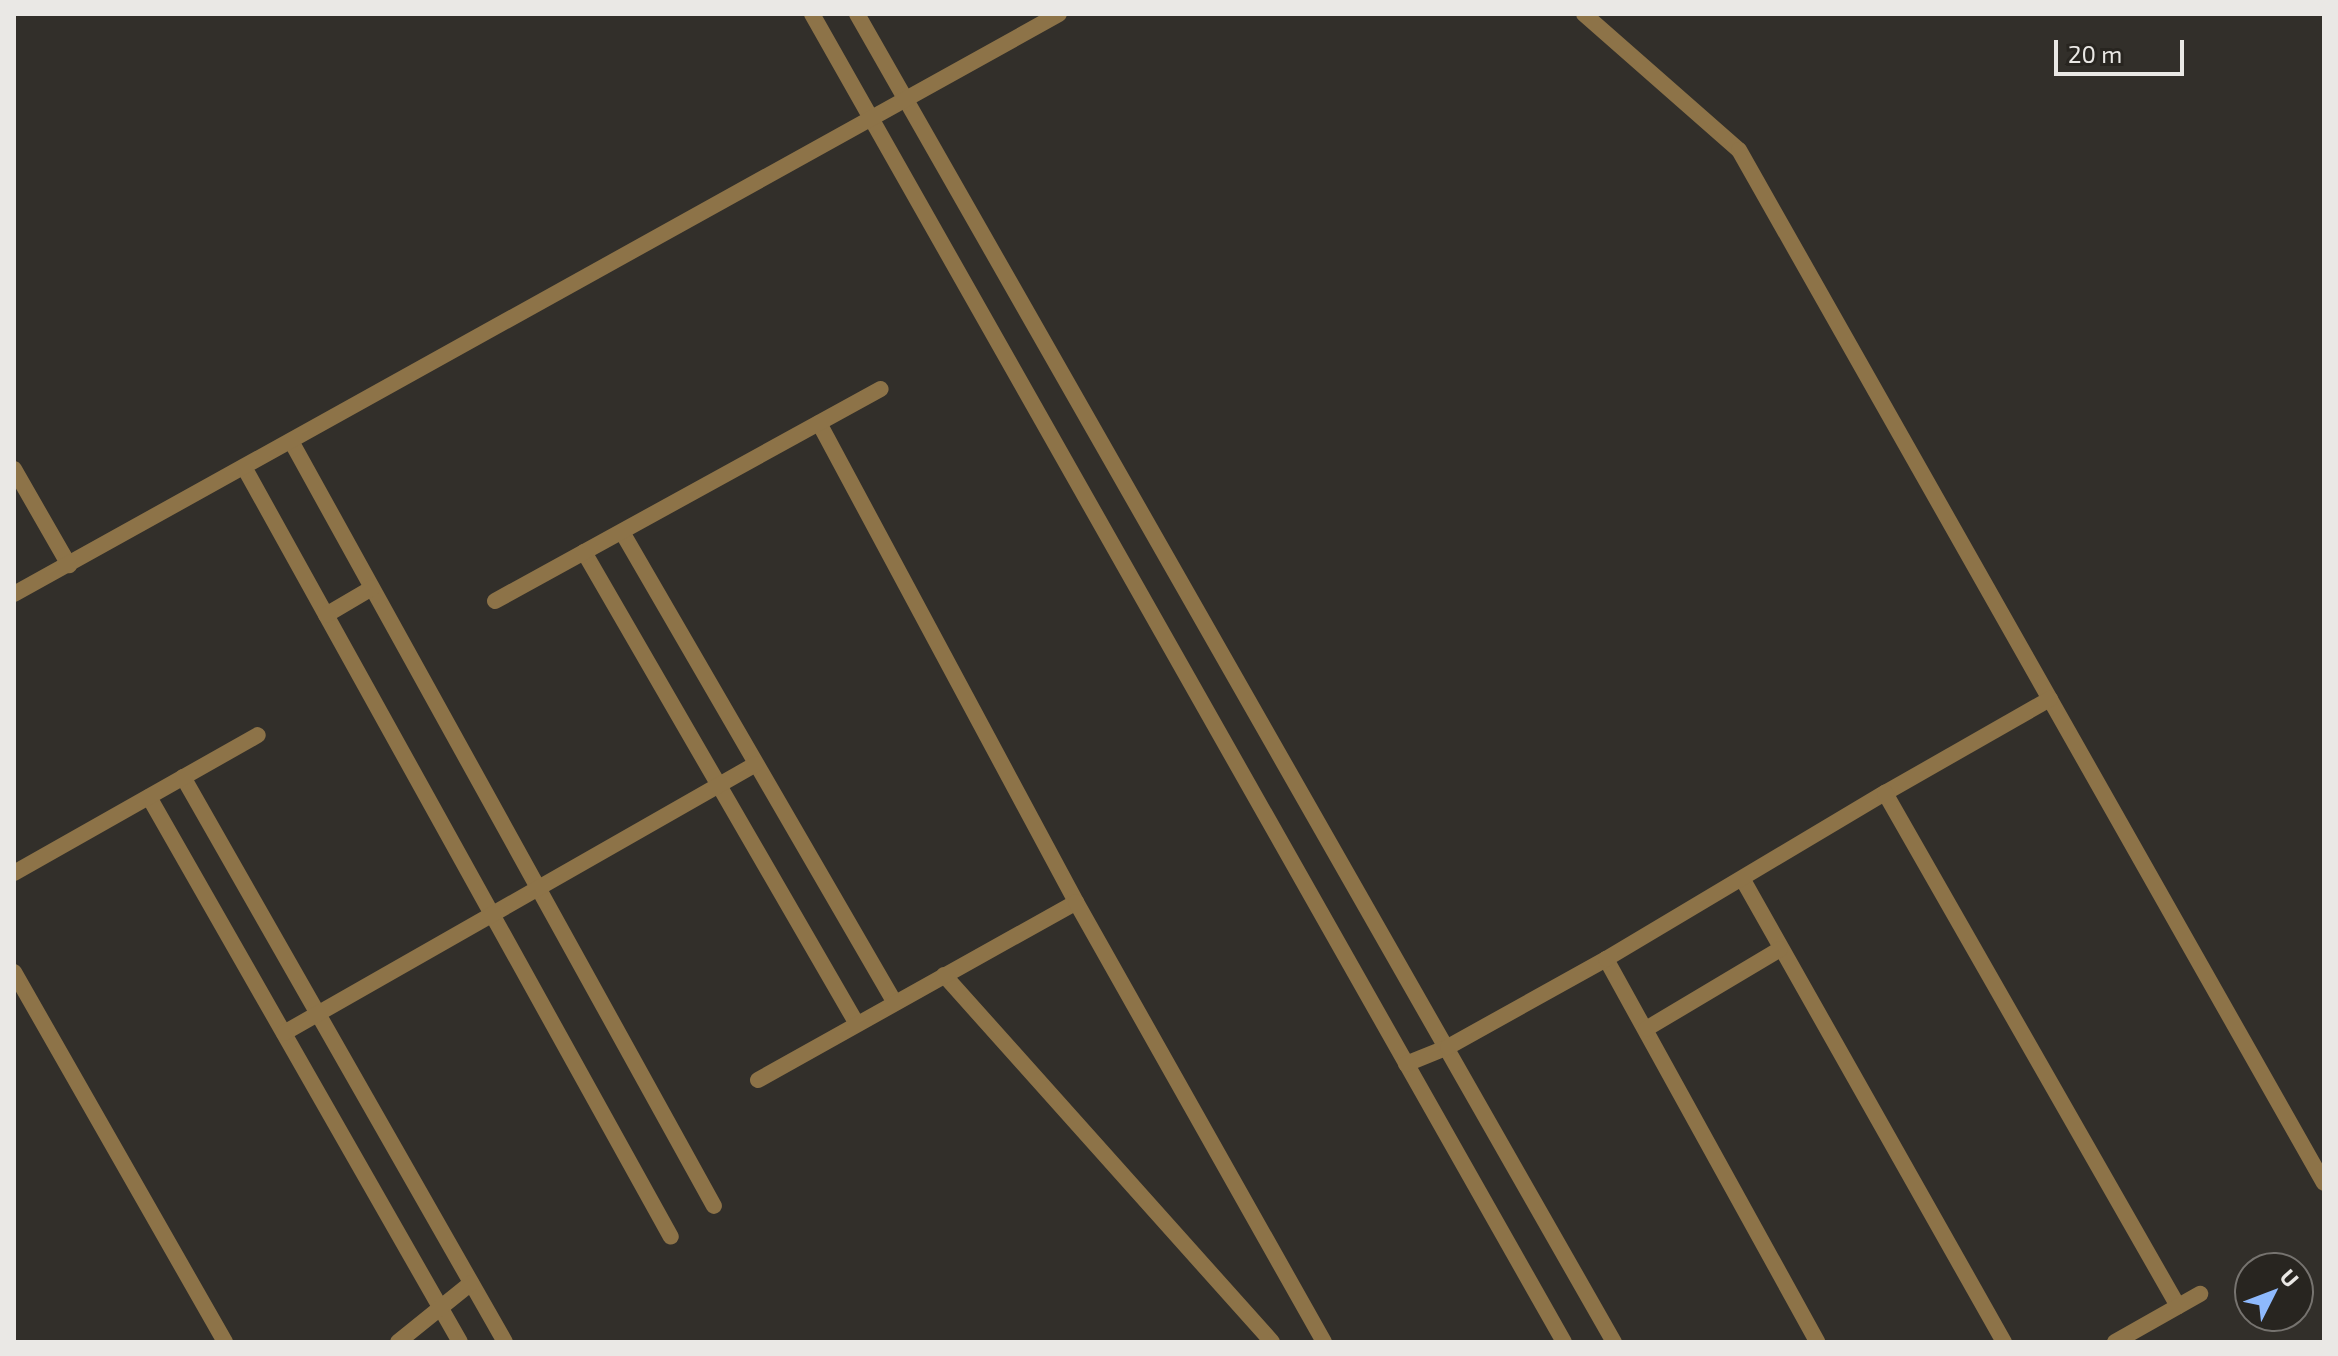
<!DOCTYPE html>
<html>
<head>
<meta charset="utf-8">
<style>
  body { margin:0 }
  #map { position:relative; width:2338px; height:1356px; overflow:hidden; background:#322f2a; font-family:"Exo 2",sans-serif }
  div>[style] { position:absolute }
  [style*='--x'] { left:calc(var(--x)*1px); top:calc(var(--y)*1px); width:calc(var(--w)*1px); rotate:calc(var(--a)*1deg) }
  .street>* { height:16px; margin:-8px; padding:0 8px; transform-origin:8px; border-radius:8px; background:#8d7348 }
  span { translate:-50% -50%; white-space:nowrap; text-align:center; line-height:1.15; -webkit-text-stroke:8px #282520; paint-order:stroke }
  .frame { position:absolute; inset:0; border:16px solid #eae8e5; pointer-events:none }
  .north { position:absolute; left:2234px; top:1252px; width:80px; height:80px; box-sizing:border-box; background:#282520; border:2px solid #76736f; border-radius:50%; rotate:48deg; font-size:22px; font-weight:700; line-height:32px; text-align:center; color:#eae8e5 }
  .north::after { content:''; display:block; margin:auto; width:28px; height:36px; background:#8eb9fd; clip-path:polygon(50% 0,100% 100%,50% 72%,0 100%) }
  .scale { position:absolute; left:2054px; top:40px; width:130px; height:36px; box-sizing:border-box; border:4px solid #eae8e5; border-top:0; padding-left:10px; font-size:24px; line-height:28px; white-space:nowrap; color:#eae8e5; -webkit-text-stroke:6px #282520; paint-order:stroke }
</style>
</head>
<body>
<div id="map">
  <div class="street">
    <div style="--x:812;--y:14;--w:1526;--a:60.48"></div>
    <div style="--x:857;--y:14;--w:1529;--a:60.32"></div>
    <div style="--x:1584;--y:14;--w:206;--a:41.3"></div>
    <div style="--x:1739;--y:150;--w:1187;--a:60.48"></div>
    <div style="--x:819;--y:423;--w:544;--a:61.78"></div>
    <div style="--x:291;--y:441;--w:874;--a:61.06"></div>
    <div style="--x:244;--y:467;--w:880;--a:60.99"></div>
    <div style="--x:14;--y:469;--w:111;--a:60.2"></div>
    <div style="--x:622;--y:532;--w:544;--a:59.9"></div>
    <div style="--x:584;--y:552;--w:545;--a:59.96"></div>
    <div style="--x:14;--y:594;--w:1195;--a:-29.03"></div>
    <div style="--x:495;--y:601;--w:440;--a:-28.8"></div>
    <div style="--x:326;--y:615;--w:53;--a:-30.4"></div>
    <div style="--x:183;--y:777;--w:650;--a:60.32"></div>
    <div style="--x:1885;--y:793;--w:190;--a:-29.7"></div>
    <div style="--x:149;--y:797;--w:627;--a:60.29"></div>
    <div style="--x:14;--y:873;--w:280;--a:-29.5"></div>
    <div style="--x:1743;--y:880;--w:531;--a:60.54"></div>
    <div style="--x:1606;--y:959;--w:437;--a:61.1"></div>
    <div style="--x:14;--y:972;--w:426;--a:60.3"></div>
    <div style="--x:944;--y:975;--w:492;--a:48.2"></div>
    <div style="--x:1646;--y:1029;--w:156;--a:-30.8"></div>
    <div style="--x:284;--y:1033;--w:543;--a:-29.68"></div>
    <div style="--x:1406;--y:1064;--w:45;--a:-22"></div>
    <div style="--x:1448;--y:1047;--w:181;--a:-29.1"></div>
    <div style="--x:1606;--y:959;--w:325;--a:-30.8"></div>
    <div style="--x:1885;--y:793;--w:591;--a:60.27"></div>
    <div style="--x:758;--y:1080;--w:364;--a:-29.2"></div>
    <div style="--x:1076;--y:902;--w:505;--a:60.59"></div>
    <div style="--x:398;--y:1342;--w:94;--a:-38.9"></div>
    <div style="--x:2115;--y:1342;--w:98;--a:-29.5"></div>
  </div>
  <div class="frame"></div>
  <div class="north">U</div>
  <div class="scale">20 m</div>
</div>
</body>
</html>
